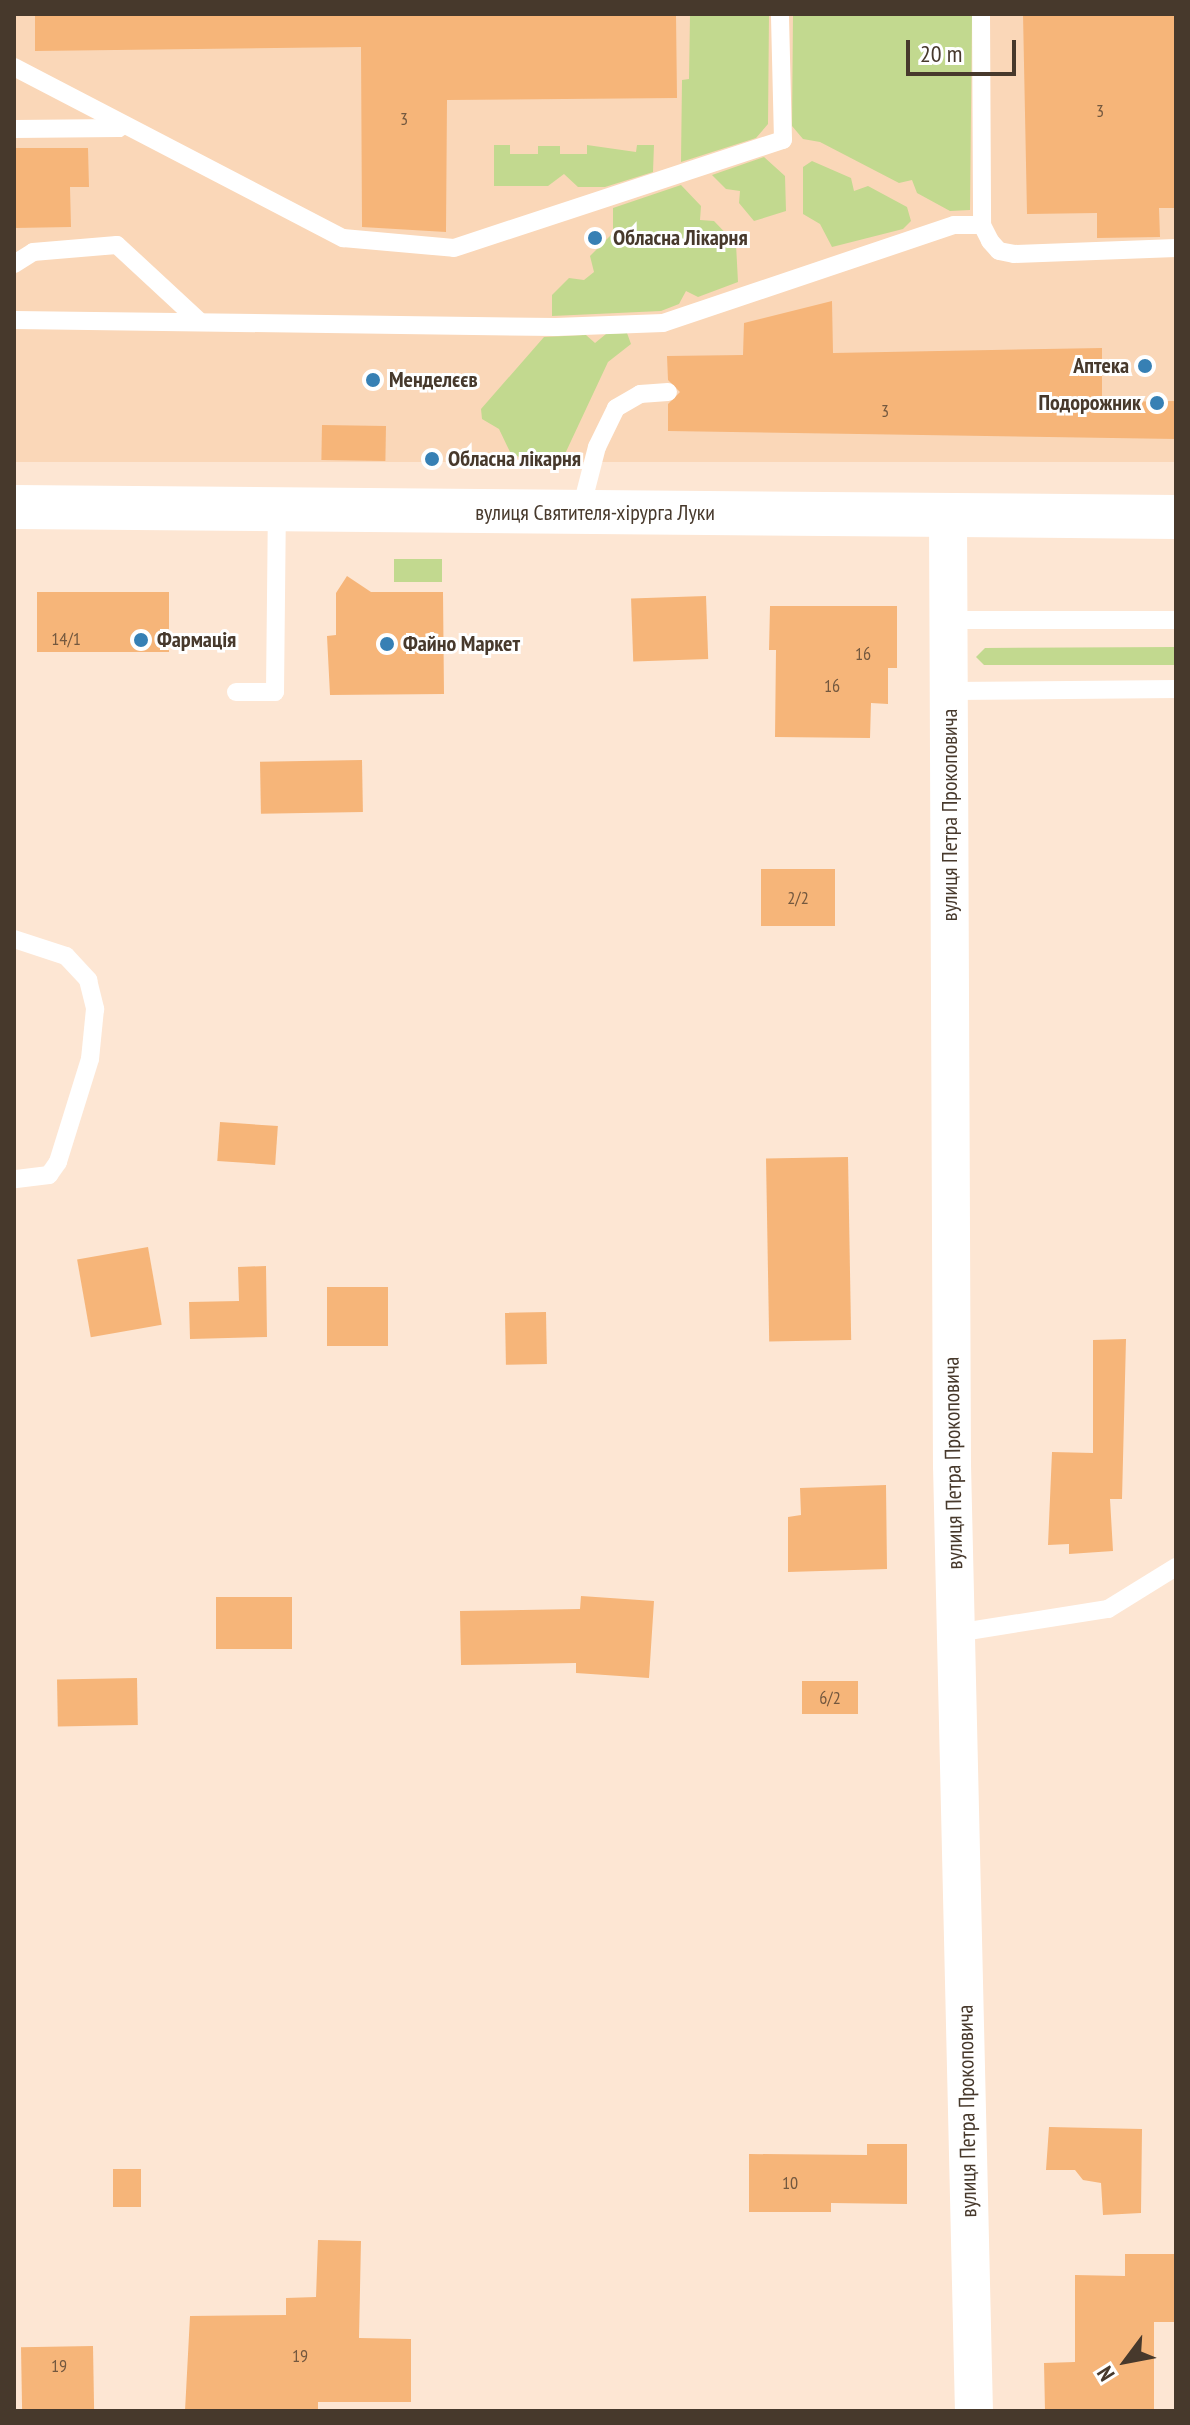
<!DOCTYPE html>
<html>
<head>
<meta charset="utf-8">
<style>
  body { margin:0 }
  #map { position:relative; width:1190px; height:2425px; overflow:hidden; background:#fde6d3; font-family:"PT Sans Narrow",sans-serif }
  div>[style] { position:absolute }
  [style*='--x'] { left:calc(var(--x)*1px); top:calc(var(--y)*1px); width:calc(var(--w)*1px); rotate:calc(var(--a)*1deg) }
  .built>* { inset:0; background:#fad7b8; transform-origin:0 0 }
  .green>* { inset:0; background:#c2d98f; transform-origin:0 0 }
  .building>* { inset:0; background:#f6b579; transform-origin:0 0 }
  .service>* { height:18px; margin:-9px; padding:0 9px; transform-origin:9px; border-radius:9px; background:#fff }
  .minor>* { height:38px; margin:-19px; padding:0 19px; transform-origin:19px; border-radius:19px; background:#fff }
  .tertiary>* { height:44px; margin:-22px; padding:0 22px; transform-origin:22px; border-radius:22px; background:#fff }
  .dots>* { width:22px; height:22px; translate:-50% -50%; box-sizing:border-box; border:4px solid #fff; border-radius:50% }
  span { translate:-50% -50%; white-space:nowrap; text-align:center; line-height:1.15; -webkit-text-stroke:6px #fff; paint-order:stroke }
  .number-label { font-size:18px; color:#73583f }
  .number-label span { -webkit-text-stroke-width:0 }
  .poi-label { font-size:22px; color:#47392c; font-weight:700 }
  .left { translate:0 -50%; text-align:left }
  .right { translate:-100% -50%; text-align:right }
  .street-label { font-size:22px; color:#47392c }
  .frame { position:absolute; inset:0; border:16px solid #47392c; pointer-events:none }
  .north { position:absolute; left:1086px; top:2321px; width:80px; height:80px; -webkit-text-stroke:6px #fff; paint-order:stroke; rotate:238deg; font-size:22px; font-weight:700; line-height:32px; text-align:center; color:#47392c }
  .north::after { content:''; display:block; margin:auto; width:28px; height:36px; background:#47392c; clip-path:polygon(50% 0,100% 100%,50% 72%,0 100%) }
  .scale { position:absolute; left:906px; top:40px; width:110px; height:36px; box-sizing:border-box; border:4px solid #47392c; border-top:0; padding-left:10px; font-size:24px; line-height:28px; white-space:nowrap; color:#47392c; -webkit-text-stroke:6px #fff; paint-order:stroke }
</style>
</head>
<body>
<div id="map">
  <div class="built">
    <div style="left:14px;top:14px;width:1162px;height:448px"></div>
  </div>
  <div class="green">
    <div style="clip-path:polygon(690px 14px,769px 14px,768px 124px,756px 138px,681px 162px,682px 80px,689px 79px)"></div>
    <div style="clip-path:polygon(793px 14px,972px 14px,970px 210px,950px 211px,917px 193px,912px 180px,899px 183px,820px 142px,803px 139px,792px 126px)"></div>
    <div style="clip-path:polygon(494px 145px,510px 145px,510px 154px,538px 154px,538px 146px,560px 146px,560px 154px,587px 154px,587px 145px,636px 152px,637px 145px,654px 145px,653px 172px,605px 187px,578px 187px,564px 174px,548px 186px,494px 186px)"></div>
    <div style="clip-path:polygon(764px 157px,785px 176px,786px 211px,754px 221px,739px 203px,740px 191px,726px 189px,712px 175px)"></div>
    <div style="clip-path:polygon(812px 161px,851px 178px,854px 191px,868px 186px,907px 207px,911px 221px,903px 229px,832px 247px,820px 224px,803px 214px,803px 167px)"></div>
    <div style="clip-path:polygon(681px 185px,701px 206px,700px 220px,714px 221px,736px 244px,738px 282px,698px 297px,686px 291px,679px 304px,661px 311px,552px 316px,552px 295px,569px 278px,584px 280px,594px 272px,590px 256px,613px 233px,613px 208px)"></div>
    <div style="clip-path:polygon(627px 333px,631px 344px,608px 362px,564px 456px,519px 457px,510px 452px,499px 429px,482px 419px,481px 409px,544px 337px,586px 335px,595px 343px,606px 334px)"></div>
    <div style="left:442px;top:559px;width:23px;height:48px;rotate:90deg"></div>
    <div style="clip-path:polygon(1176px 647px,1176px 665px,984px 665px,976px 657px,985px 648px)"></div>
  </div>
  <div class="building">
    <div style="clip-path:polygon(35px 14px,676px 14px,677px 98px,447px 100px,446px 232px,362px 227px,361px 47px,35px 51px)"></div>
    <div style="clip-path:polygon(1023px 14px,1176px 14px,1176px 208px,1159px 208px,1160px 237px,1097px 238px,1097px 213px,1027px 214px)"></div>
    <div style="clip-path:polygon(14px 148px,88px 148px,89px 187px,70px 187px,71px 227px,14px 228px)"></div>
    <div style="clip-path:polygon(832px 301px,833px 353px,1102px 348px,1102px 402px,1176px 401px,1176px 439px,668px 431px,668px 404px,680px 392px,668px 380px,667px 356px,743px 355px,744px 323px)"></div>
    <div style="left:322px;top:425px;width:64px;height:35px;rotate:1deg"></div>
    <div style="clip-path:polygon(347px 576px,371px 592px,443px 592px,444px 694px,330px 695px,327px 636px,336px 635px,336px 593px)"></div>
    <div style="left:169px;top:592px;width:60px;height:132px;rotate:90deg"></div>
    <div style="left:706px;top:596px;width:63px;height:75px;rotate:88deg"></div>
    <div style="clip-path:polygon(770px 606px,897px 606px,897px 668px,888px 668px,888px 704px,871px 703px,870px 738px,775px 737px,776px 650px,769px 650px)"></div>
    <div style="left:362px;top:760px;width:52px;height:102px;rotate:89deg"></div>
    <div style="left:761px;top:869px;width:74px;height:57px"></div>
    <div style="left:220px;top:1122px;width:58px;height:39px;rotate:4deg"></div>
    <div style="left:848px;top:1157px;width:183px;height:82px;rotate:89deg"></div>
    <div style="left:148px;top:1247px;width:79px;height:72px;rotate:80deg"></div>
    <div style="clip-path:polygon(266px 1266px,267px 1337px,190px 1339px,189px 1302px,239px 1301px,238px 1267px)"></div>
    <div style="left:327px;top:1287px;width:61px;height:59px"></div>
    <div style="left:546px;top:1312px;width:52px;height:41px;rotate:89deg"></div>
    <div style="clip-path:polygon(1126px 1339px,1122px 1499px,1110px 1499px,1113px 1551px,1069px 1554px,1069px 1544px,1048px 1545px,1052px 1452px,1093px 1453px,1093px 1340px)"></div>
    <div style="clip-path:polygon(886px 1485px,887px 1569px,788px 1572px,788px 1517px,801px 1515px,800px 1488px)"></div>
    <div style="clip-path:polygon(581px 1596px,654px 1601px,649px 1678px,576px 1673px,576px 1663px,461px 1665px,460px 1611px,580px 1609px)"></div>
    <div style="left:292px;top:1597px;width:52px;height:76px;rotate:90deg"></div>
    <div style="left:137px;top:1678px;width:47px;height:80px;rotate:89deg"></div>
    <div style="left:802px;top:1681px;width:56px;height:33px"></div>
    <div style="clip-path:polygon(1049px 2127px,1142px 2129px,1141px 2213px,1103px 2215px,1101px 2183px,1083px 2180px,1075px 2170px,1046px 2170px)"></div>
    <div style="clip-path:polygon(867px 2144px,907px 2144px,907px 2204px,831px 2203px,831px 2212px,749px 2212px,749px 2154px,867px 2155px)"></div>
    <div style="left:113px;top:2169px;width:28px;height:38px"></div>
    <div style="clip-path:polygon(318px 2240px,361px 2241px,359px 2338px,411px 2339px,411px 2402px,318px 2402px,318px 2411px,185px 2411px,190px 2316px,286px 2315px,286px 2298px,316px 2297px)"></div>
    <div style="clip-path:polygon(1125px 2254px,1176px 2254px,1176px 2322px,1154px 2322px,1154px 2411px,1045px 2411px,1044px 2363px,1075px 2362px,1075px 2275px,1125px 2276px)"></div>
    <div style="left:93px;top:2346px;width:63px;height:72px;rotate:89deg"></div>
  </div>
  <div class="service">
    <div style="--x:981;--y:14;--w:211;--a:89.7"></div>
    <div style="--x:982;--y:225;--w:18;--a:63"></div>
    <div style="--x:990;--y:241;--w:13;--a:48"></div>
    <div style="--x:999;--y:251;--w:15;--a:11"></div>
    <div style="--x:1014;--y:254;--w:162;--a:-2.1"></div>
    <div style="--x:14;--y:67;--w:371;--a:27.5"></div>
    <div style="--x:343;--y:238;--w:111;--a:5.1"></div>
    <div style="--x:454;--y:248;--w:346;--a:-18.2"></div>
    <div style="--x:783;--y:140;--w:126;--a:-91.4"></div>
    <div style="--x:14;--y:129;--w:105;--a:-0.5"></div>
    <div style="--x:14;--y:264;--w:22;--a:-32"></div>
    <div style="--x:33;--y:252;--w:84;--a:-4.8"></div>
    <div style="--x:117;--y:245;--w:112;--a:42.8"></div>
    <div style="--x:14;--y:320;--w:542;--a:0.74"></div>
    <div style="--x:556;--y:327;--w:107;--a:-2.1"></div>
    <div style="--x:663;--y:323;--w:307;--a:-18.6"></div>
    <div style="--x:954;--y:225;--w:28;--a:0"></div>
    <div style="--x:580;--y:513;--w:68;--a:-75.6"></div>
    <div style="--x:597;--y:447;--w:43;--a:-64"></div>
    <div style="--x:616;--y:408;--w:28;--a:-30"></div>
    <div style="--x:640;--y:394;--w:28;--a:-4"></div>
    <div style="--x:949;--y:620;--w:227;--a:0"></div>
    <div style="--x:949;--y:691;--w:227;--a:-0.5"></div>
    <div style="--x:236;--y:692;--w:39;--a:0"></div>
    <div style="--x:275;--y:692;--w:180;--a:-89.4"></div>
    <div style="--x:14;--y:939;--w:55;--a:18.1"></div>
    <div style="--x:66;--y:956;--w:33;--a:47"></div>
    <div style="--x:88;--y:980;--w:30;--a:76"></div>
    <div style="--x:95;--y:1009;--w:50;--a:95.7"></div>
    <div style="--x:90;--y:1059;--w:108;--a:107.3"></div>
    <div style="--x:58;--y:1162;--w:16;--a:125"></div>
    <div style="--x:49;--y:1175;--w:35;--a:173"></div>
    <div style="--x:956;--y:1633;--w:154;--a:-9"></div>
    <div style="--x:1108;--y:1609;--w:80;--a:-31.7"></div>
  </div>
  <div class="minor">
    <div style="--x:948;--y:515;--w:950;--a:89.76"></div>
    <div style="--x:952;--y:1465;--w:946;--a:88.67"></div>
  </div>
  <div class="tertiary">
    <div style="--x:14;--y:507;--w:1162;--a:0.49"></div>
  </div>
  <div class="dots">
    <div style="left:595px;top:238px;background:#3780b4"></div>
    <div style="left:1145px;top:366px;background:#3780b4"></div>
    <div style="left:373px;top:380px;background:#3780b4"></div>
    <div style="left:1157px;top:403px;background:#3780b4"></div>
    <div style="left:432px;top:459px;background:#3780b4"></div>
    <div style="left:141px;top:640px;background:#3780b4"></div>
    <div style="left:387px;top:644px;background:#3780b4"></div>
  </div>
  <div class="number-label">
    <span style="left:1100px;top:111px">3</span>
    <span style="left:404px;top:119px">3</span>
    <span style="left:885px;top:411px">3</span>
    <span style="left:66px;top:639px">14/1</span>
    <span style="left:863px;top:654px">16</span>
    <span style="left:832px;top:686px">16</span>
    <span style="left:798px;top:898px">2/2</span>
    <span style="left:830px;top:1698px">6/2</span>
    <span style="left:790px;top:2183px">10</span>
    <span style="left:300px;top:2356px">19</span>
    <span style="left:59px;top:2366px">19</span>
  </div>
  <div class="poi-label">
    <span class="left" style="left:613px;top:238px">Обласна Лікарня</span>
    <span class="right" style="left:1129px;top:366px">Аптека</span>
    <span class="left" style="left:389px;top:380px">Менделєєв</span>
    <span class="right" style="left:1141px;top:403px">Подорожник</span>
    <span class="left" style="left:448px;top:459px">Обласна лікарня</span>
    <span class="left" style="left:157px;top:640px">Фармація</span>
    <span class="left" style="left:403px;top:644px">Файно Маркет</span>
  </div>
  <div class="street-label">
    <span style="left:595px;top:513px">вулиця Святителя-хірурга Луки</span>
    <span style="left:950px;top:815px;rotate:-90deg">вулиця Петра Прокоповича</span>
    <span style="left:953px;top:1463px;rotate:-91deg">вулиця Петра Прокоповича</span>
    <span style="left:967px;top:2111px;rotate:-91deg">вулиця Петра Прокоповича</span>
  </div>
  <div class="frame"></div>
  <div class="north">N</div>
  <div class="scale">20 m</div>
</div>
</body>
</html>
